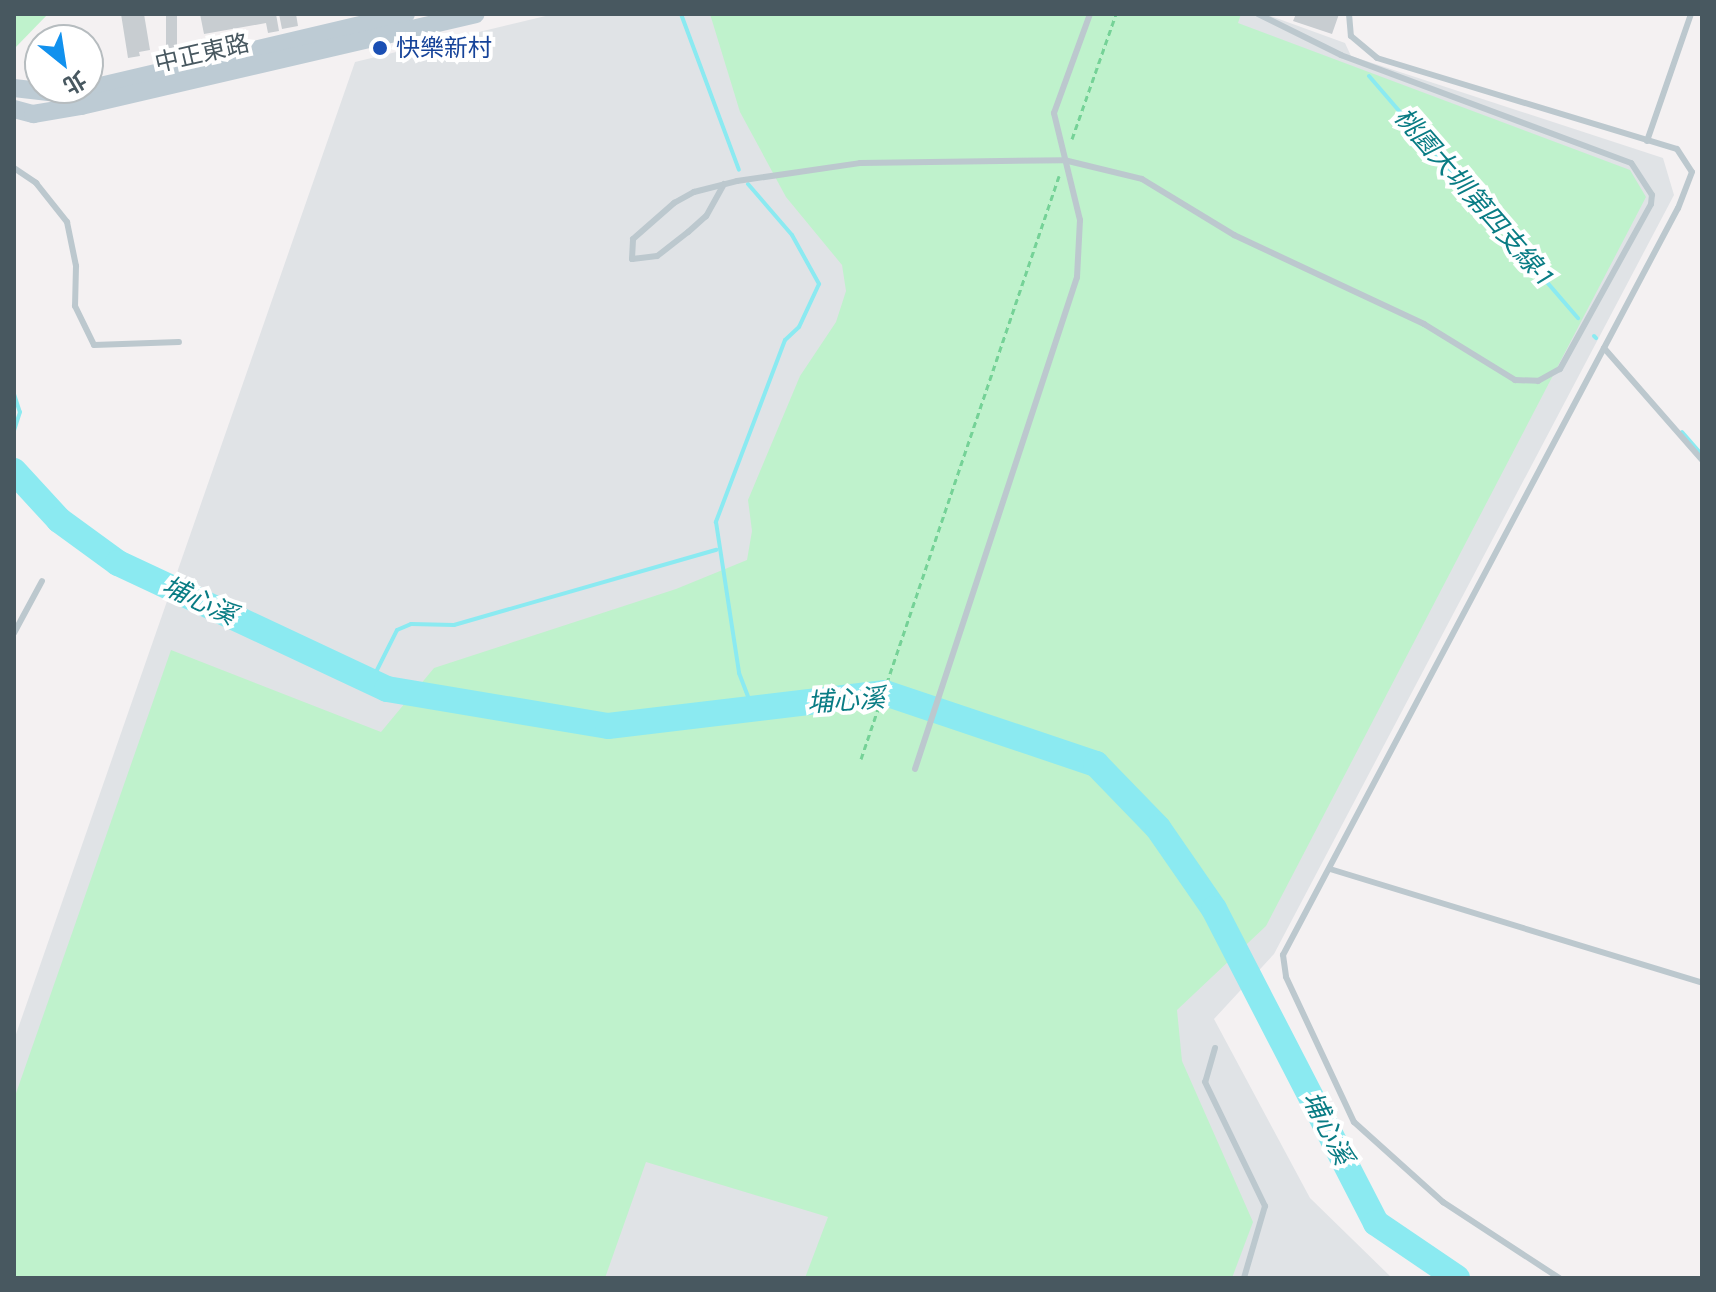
<!DOCTYPE html>
<html>
<head>
<meta charset="utf-8">
<style>
  body { margin:0 }
  #map { position:relative; width:1716px; height:1292px; overflow:hidden; background:#f4f1f2; font-family:Jost,"Noto Sans TC",sans-serif }
  div>[style] { position:absolute }
  [style*='--x'] { left:calc(var(--x)*1px); top:calc(var(--y)*1px); width:calc(var(--w)*1px); rotate:calc(var(--a)*1deg) }
  .airport>* { inset:0; background:#e0e3e6 }
  .green>* { inset:0; background:#bff2cc }
  .stream>* { height:4px; margin:-2px; padding:0 2px; transform-origin:2px; border-radius:2px; background:#8beaf1 }
  .river>* { height:26px; margin:-13px; padding:0 13px; transform-origin:13px; border-radius:13px; background:#8beaf1 }
  .building>* { inset:0; background:#c8cdd1; transform-origin:0 0 }
  .path>* { height:3px; margin-top:-1.5px; transform-origin:0; background:repeating-linear-gradient(90deg,#75d297 0 6px,transparent 0 10px) }
  .lane>* { height:6px; margin:-3px; padding:0 3px; transform-origin:3px; border-radius:3px; background:#bcc8ce }
  .secondary>* { height:18px; margin:-9px; padding:0 9px; transform-origin:9px; border-radius:9px; background:#bdcbd4 }
  .dots>* { width:22px; height:22px; translate:-50% -50%; box-sizing:border-box; border:4px solid #fff; border-radius:50% }
  span { translate:-50% -50%; white-space:nowrap; text-align:center; line-height:1.15; -webkit-text-stroke:8px #fff; paint-order:stroke }
  .transit-label { font-size:24px; color:#164399 }
  .left { translate:0 -50%; text-align:left }
  .street-label { font-size:24px; color:#485860 }
  .water-label { font-size:26px; color:#097c84; font-style:italic }
  .frame { position:absolute; inset:0; border:16px solid #485860; pointer-events:none }
  .north { position:absolute; left:24px; top:24px; width:80px; height:80px; box-sizing:border-box; background:#fff; border:2px solid #b6bcbf; border-radius:50%; rotate:150deg; font-size:22px; font-weight:700; line-height:32px; text-align:center; color:#485860 }
  .north::after { content:''; display:block; margin:auto; width:28px; height:36px; background:#1191ee; clip-path:polygon(50% 0,100% 100%,50% 72%,0 100%) }
</style>
</head>
<body>
<div id="map">
  <div class="airport">
    <div style="clip-path:polygon(554px 14px,1265px 14px,1345px 43px,1351px 56px,1663px 158px,1674px 195px,1274px 954px,1214px 1019px,1310px 1198px,1392px 1278px,14px 1278px,14px 1040px,355px 62px)"></div>
  </div>
  <div class="green">
    <div style="clip-path:polygon(14px 14px,48px 14px,14px 49px)"></div>
    <div style="clip-path:polygon(710px 14px,1241px 14px,1238px 23px,1630px 170px,1646px 197px,1266px 926px,1177px 1010px,1182px 1061px,1253px 1222px,1232px 1278px,805px 1278px,828px 1217px,646px 1162px,605px 1278px,14px 1278px,14px 1099px,171px 650px,381px 732px,434px 668px,676px 589px,747px 560px,752px 531px,748px 500px,800px 376px,836px 322px,846px 291px,842px 265px,786px 197px,740px 112px)"></div>
  </div>
  <div class="stream">
    <div style="--x:681;--y:14;--w:166;--a:69.6"></div>
    <div style="--x:1369;--y:76;--w:320;--a:49.2"></div>
    <div style="--x:748;--y:184;--w:67;--a:49.2"></div>
    <div style="--x:792;--y:235;--w:56;--a:61.1"></div>
    <div style="--x:819;--y:284;--w:47;--a:114.9"></div>
    <div style="--x:799;--y:327;--w:19;--a:137"></div>
    <div style="--x:785;--y:340;--w:195;--a:110.8"></div>
    <div style="--x:716;--y:522;--w:153;--a:81.3"></div>
    <div style="--x:739;--y:673;--w:39;--a:69"></div>
    <div style="--x:1594;--y:336;--w:3;--a:45"></div>
    <div style="--x:14;--y:394;--w:19;--a:72"></div>
    <div style="--x:20;--y:412;--w:19;--a:108"></div>
    <div style="--x:1682;--y:432;--w:30;--a:49"></div>
    <div style="--x:371;--y:682;--w:58;--a:-63.4"></div>
    <div style="--x:397;--y:630;--w:15;--a:-23"></div>
    <div style="--x:411;--y:624;--w:43;--a:1.3"></div>
    <div style="--x:454;--y:625;--w:273;--a:-16"></div>
  </div>
  <div class="river">
    <div style="--x:14;--y:471;--w:67;--a:47.4"></div>
    <div style="--x:59;--y:520;--w:73;--a:36.1"></div>
    <div style="--x:118;--y:563;--w:297;--a:25.1"></div>
    <div style="--x:387;--y:689;--w:224;--a:9.5"></div>
    <div style="--x:608;--y:726;--w:279;--a:-6.8"></div>
    <div style="--x:885;--y:693;--w:223;--a:18.6"></div>
    <div style="--x:1096;--y:764;--w:89;--a:45.9"></div>
    <div style="--x:1158;--y:828;--w:98;--a:55.3"></div>
    <div style="--x:1214;--y:909;--w:353;--a:62.7"></div>
    <div style="--x:1376;--y:1223;--w:98;--a:34.2"></div>
  </div>
  <div class="building">
    <div style="clip-path:polygon(121px 14px,144px 14px,150px 50px,139px 52px,140px 56px,128px 58px)"></div>
    <div style="left:166px;top:14px;width:11px;height:34px"></div>
    <div style="clip-path:polygon(200px 14px,276px 14px,279px 31px,268px 33px,266px 23px,204px 34px)"></div>
    <div style="clip-path:polygon(279px 14px,296px 14px,298px 26px,282px 29px)"></div>
    <div style="clip-path:polygon(1296px 14px,1339px 14px,1332px 34px,1293px 21px)"></div>
  </div>
  <div class="path">
    <div style="--x:1072;--y:139;--w:133;--a:-70.6"></div>
    <div style="--x:861;--y:759;--w:616;--a:-71.24"></div>
  </div>
  <div class="lane">
    <div style="--x:1349;--y:14;--w:22;--a:85"></div>
    <div style="--x:1351;--y:36;--w:34;--a:40"></div>
    <div style="--x:1377;--y:58;--w:313;--a:16.9"></div>
    <div style="--x:1677;--y:149;--w:27;--a:57"></div>
    <div style="--x:1692;--y:172;--w:39;--a:111"></div>
    <div style="--x:1678;--y:208;--w:845;--a:117.87"></div>
    <div style="--x:1283;--y:955;--w:22;--a:82"></div>
    <div style="--x:1286;--y:977;--w:160;--a:64.9"></div>
    <div style="--x:1354;--y:1122;--w:120;--a:42"></div>
    <div style="--x:1443;--y:1202;--w:139;--a:33.2"></div>
    <div style="--x:1647;--y:141;--w:134;--a:-70.9"></div>
    <div style="--x:14;--y:168;--w:27;--a:34"></div>
    <div style="--x:36;--y:183;--w:50;--a:51.5"></div>
    <div style="--x:67;--y:222;--w:45;--a:78.4"></div>
    <div style="--x:76;--y:266;--w:40;--a:91.4"></div>
    <div style="--x:75;--y:306;--w:43;--a:64"></div>
    <div style="--x:94;--y:345;--w:85;--a:-2"></div>
    <div style="--x:724;--y:184;--w:37;--a:119"></div>
    <div style="--x:706;--y:216;--w:24;--a:138"></div>
    <div style="--x:688;--y:232;--w:39;--a:142"></div>
    <div style="--x:657;--y:256;--w:25;--a:173"></div>
    <div style="--x:632;--y:259;--w:20;--a:-87"></div>
    <div style="--x:633;--y:239;--w:55;--a:-41.3"></div>
    <div style="--x:674;--y:203;--w:23;--a:-29"></div>
    <div style="--x:694;--y:192;--w:44;--a:-14.3"></div>
    <div style="--x:737;--y:181;--w:124;--a:-8.3"></div>
    <div style="--x:860;--y:163;--w:204;--a:-0.8"></div>
    <div style="--x:1064;--y:160;--w:80;--a:13.7"></div>
    <div style="--x:1142;--y:179;--w:108;--a:31.3"></div>
    <div style="--x:1234;--y:235;--w:210;--a:25.1"></div>
    <div style="--x:1424;--y:324;--w:107;--a:31.6"></div>
    <div style="--x:1515;--y:380;--w:23;--a:2"></div>
    <div style="--x:1538;--y:381;--w:25;--a:-29"></div>
    <div style="--x:1560;--y:369;--w:188;--a:-61.1"></div>
    <div style="--x:1651;--y:204;--w:9;--a:-84"></div>
    <div style="--x:1652;--y:195;--w:38;--a:-123"></div>
    <div style="--x:1631;--y:163;--w:309;--a:-159.6"></div>
    <div style="--x:1341;--y:55;--w:93;--a:-153.7"></div>
    <div style="--x:1604;--y:348;--w:149;--a:48.8"></div>
    <div style="--x:14;--y:633;--w:59;--a:-61.7"></div>
    <div style="--x:915;--y:769;--w:518;--a:-71.77"></div>
    <div style="--x:1077;--y:277;--w:57;--a:-87"></div>
    <div style="--x:1080;--y:220;--w:110;--a:-103.7"></div>
    <div style="--x:1054;--y:113;--w:105;--a:-70"></div>
    <div style="--x:1330;--y:869;--w:389;--a:17"></div>
    <div style="--x:1215;--y:1048;--w:35;--a:106"></div>
    <div style="--x:1205;--y:1082;--w:138;--a:64.2"></div>
    <div style="--x:1265;--y:1206;--w:75;--a:106.3"></div>
  </div>
  <div class="secondary">
    <div style="--x:14;--y:88;--w:52;--a:6.6"></div>
    <div style="--x:66;--y:94;--w:349;--a:-13.2"></div>
    <div style="--x:14;--y:109;--w:20;--a:15"></div>
    <div style="--x:33;--y:114;--w:49;--a:-9.5"></div>
    <div style="--x:81;--y:106;--w:405;--a:-13.1"></div>
  </div>
  <div class="dots">
    <div style="left:380px;top:48px;background:#1a4fb4"></div>
  </div>
  <div class="transit-label">
    <span class="left" style="left:396px;top:48px">快樂新村</span>
  </div>
  <div class="street-label">
    <span style="left:202px;top:53px;rotate:-13deg">中正東路</span>
  </div>
  <div class="water-label">
    <span style="left:1473px;top:197px;rotate:49deg">桃園大圳第四支線-1</span>
    <span style="left:199px;top:601px;rotate:25deg">埔心溪</span>
    <span style="left:846px;top:701px;rotate:-4deg">埔心溪</span>
    <span style="left:1327px;top:1128px;rotate:63deg">埔心溪</span>
  </div>
  <div class="frame"></div>
  <div class="north">北</div>
</div>
</body>
</html>
